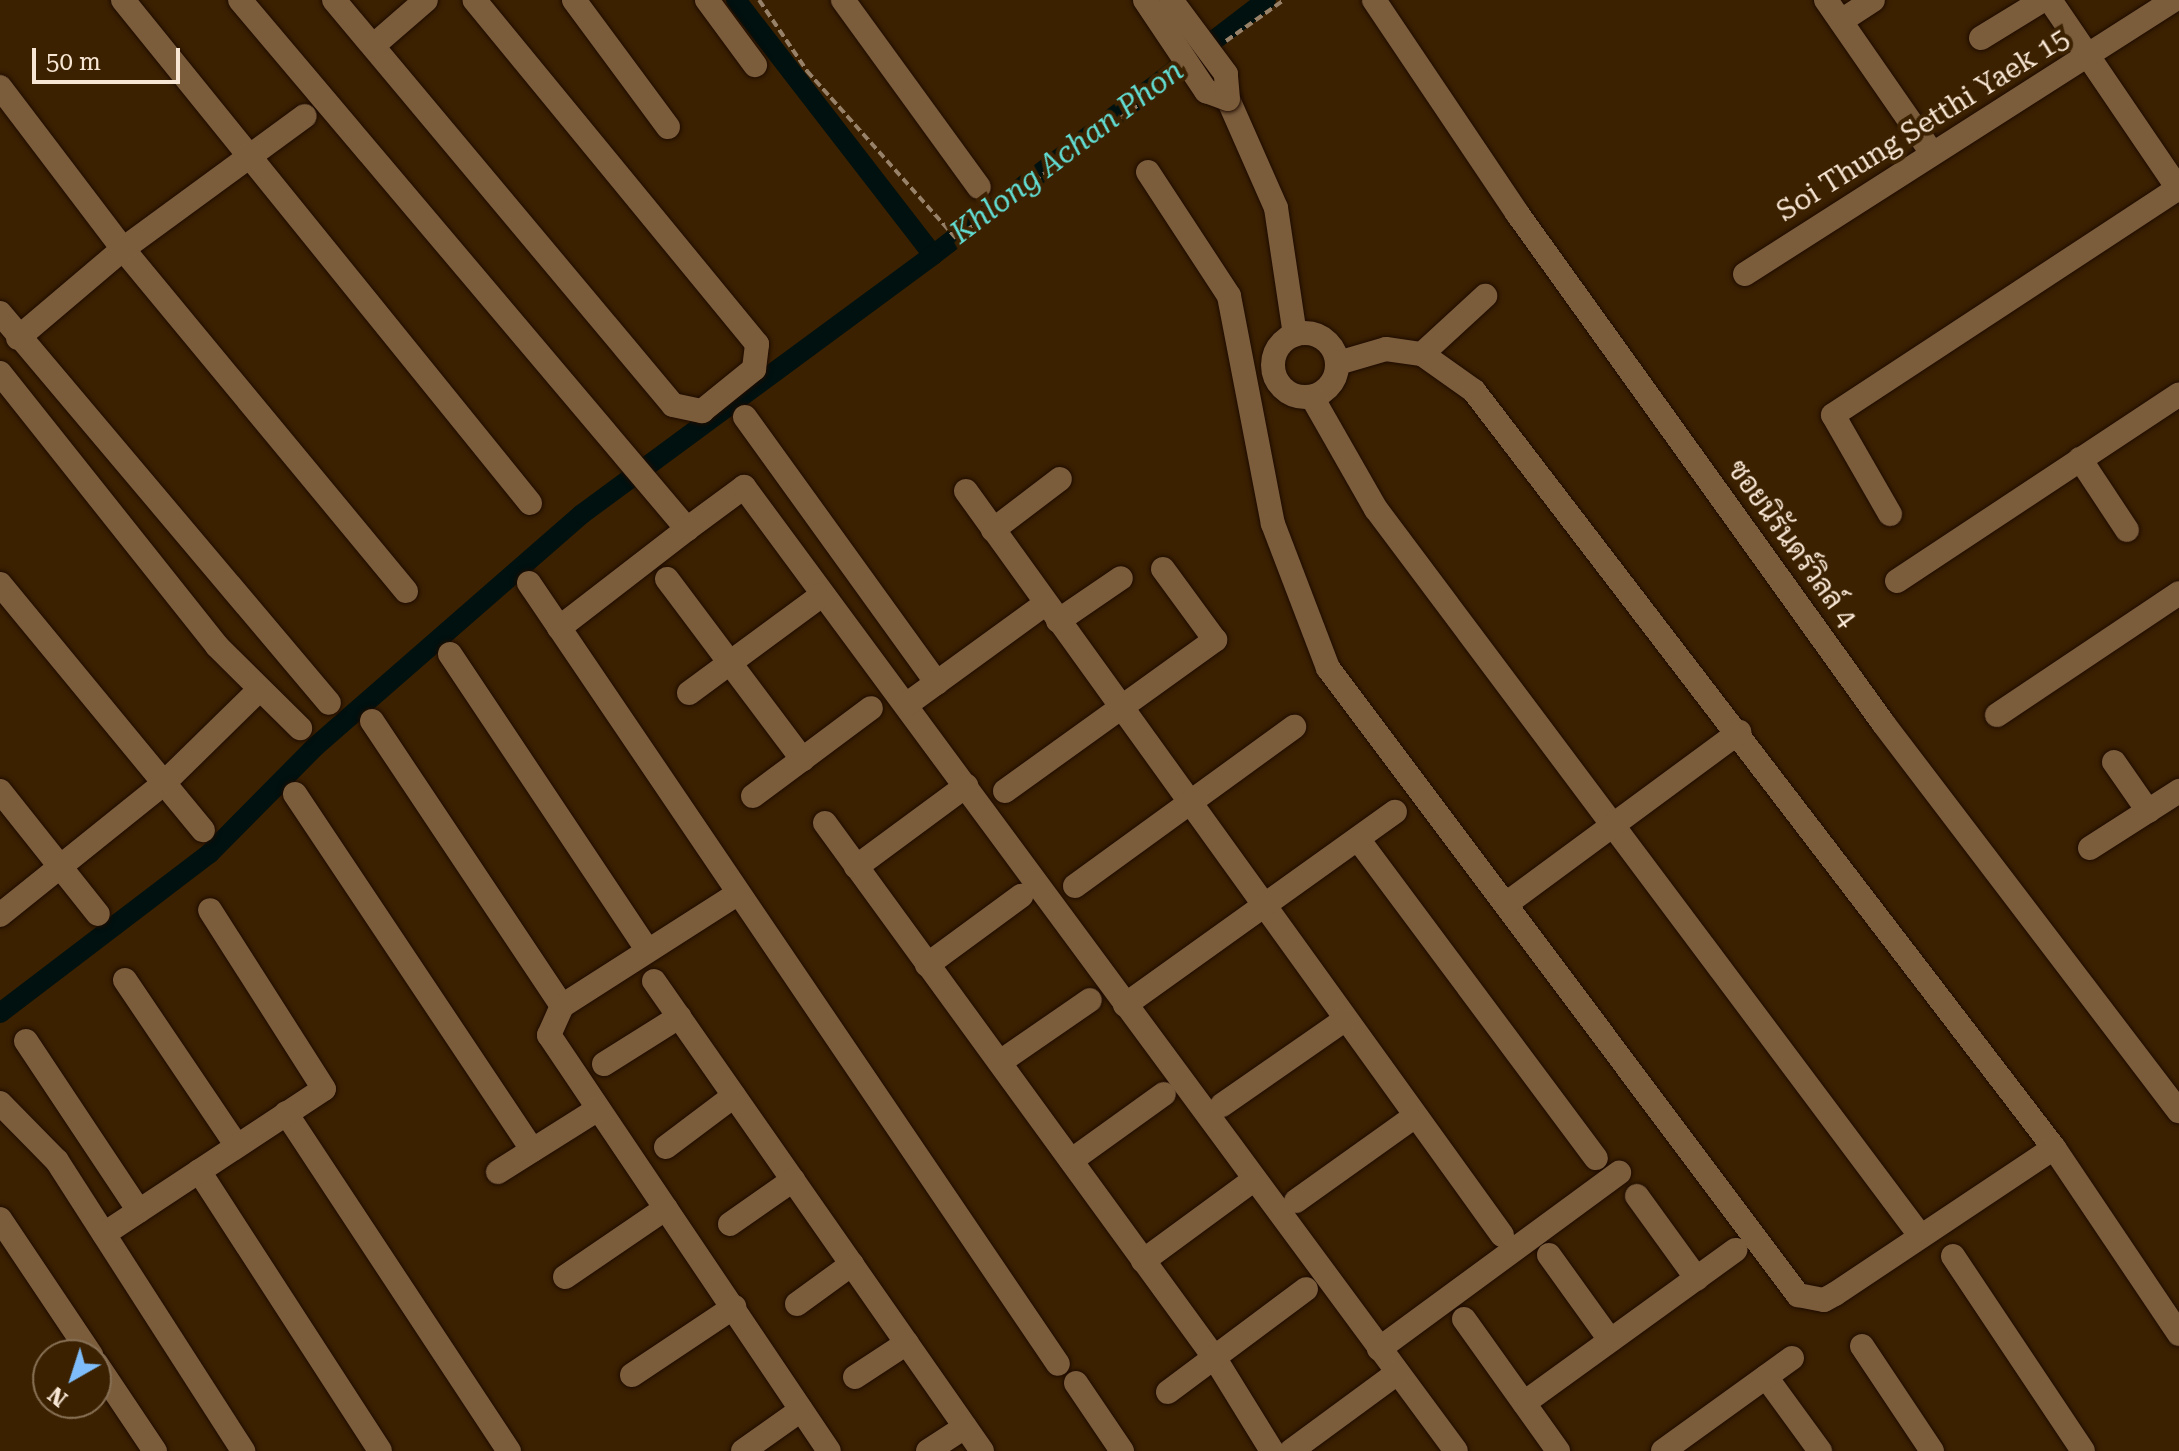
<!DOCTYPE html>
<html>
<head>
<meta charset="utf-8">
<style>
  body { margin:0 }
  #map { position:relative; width:2179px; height:1451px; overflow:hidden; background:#3b2100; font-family:"Roboto Serif",Sarabun,serif }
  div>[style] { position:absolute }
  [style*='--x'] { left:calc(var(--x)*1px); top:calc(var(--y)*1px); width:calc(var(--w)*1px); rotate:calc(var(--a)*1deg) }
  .canal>* { height:20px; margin:-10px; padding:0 10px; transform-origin:10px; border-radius:10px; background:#00110f }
  .path>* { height:4px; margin-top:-2px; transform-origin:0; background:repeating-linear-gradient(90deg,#978168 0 8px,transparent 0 12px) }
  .roads { filter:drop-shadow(0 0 2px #1e0b00) drop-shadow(0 0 2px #1e0b00) }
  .minor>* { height:24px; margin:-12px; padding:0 12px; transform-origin:12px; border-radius:12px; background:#7b5d3c }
  .minor>.ring { margin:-12px; padding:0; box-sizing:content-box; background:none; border:24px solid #7b5d3c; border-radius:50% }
  .bridges { filter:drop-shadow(0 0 2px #1e0b00) drop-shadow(0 0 2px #1e0b00) }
  .minor-bridge>* { height:24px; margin:-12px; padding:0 12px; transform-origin:12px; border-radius:12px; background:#7b5d3c }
  span { translate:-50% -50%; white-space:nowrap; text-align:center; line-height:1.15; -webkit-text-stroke:8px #3b2100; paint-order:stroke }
  .street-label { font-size:28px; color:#f8e6d4 }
  .water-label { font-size:30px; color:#62ddd3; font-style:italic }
  .north { position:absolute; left:32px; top:1339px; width:80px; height:80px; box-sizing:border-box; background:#3b2100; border:2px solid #877055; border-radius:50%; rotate:219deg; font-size:22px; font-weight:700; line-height:32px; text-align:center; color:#f8e6d4 }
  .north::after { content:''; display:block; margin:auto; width:28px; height:36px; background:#7ebdf9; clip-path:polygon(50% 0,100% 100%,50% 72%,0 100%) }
  .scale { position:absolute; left:32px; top:48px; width:148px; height:36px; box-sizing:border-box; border:4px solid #f8e6d4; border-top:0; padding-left:10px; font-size:24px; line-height:28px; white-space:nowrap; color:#f8e6d4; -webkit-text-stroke:6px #3b2100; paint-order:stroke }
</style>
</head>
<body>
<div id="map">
  <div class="canal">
    <div style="--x:736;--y:0;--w:322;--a:52.3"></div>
    <div style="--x:933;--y:255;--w:419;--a:-37.4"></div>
    <div style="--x:0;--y:1013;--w:263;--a:-37.3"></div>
    <div style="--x:209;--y:854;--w:152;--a:-45.3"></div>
    <div style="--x:316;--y:746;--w:353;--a:-41.1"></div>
    <div style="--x:582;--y:514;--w:436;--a:-36.4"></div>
  </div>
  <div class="path">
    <div style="--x:759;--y:0;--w:86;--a:55.9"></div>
    <div style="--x:807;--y:71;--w:224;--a:48.3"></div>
    <div style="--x:956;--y:238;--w:270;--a:-36.1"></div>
    <div style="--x:1226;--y:41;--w:71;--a:-35.3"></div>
  </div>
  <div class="roads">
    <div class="minor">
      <div style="--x:123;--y:0;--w:647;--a:51.02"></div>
      <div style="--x:240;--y:0;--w:693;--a:49.8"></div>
      <div style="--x:687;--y:529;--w:71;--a:-36.4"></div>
      <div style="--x:744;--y:487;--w:1198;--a:53.55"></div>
      <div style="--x:334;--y:0;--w:528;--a:50.07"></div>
      <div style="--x:673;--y:405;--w:30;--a:12"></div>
      <div style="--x:702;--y:411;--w:67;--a:-38.9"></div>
      <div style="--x:754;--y:369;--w:25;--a:-83"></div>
      <div style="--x:757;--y:344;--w:445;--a:-129.4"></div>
      <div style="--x:574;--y:0;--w:158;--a:53.5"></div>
      <div style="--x:707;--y:0;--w:81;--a:53.6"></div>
      <div style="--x:843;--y:0;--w:231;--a:54"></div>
      <div style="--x:1374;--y:0;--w:257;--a:56.1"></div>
      <div style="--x:1517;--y:213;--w:628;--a:54.33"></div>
      <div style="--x:1883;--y:723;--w:488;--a:52.7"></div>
      <div style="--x:1826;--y:0;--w:186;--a:55.3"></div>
      <div style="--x:2050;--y:0;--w:230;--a:55.8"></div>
      <div style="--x:1841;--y:21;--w:38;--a:-33"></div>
      <div style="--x:1981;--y:38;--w:73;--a:-31.5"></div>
      <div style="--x:373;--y:46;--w:70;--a:-41"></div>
      <div style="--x:0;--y:87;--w:203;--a:52.8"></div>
      <div style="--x:123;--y:249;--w:444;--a:50.4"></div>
      <div style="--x:1228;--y:99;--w:119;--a:66.2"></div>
      <div style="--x:1276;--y:208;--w:128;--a:81.5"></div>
      <div style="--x:1148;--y:172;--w:148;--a:56.8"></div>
      <div style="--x:1229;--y:296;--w:232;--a:79.1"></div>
      <div style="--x:1273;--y:524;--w:154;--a:69.1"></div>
      <div style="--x:1328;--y:668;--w:784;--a:53.14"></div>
      <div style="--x:1798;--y:1295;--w:26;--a:11"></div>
      <div style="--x:1824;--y:1300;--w:13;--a:-29"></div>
      <div style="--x:1835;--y:1294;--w:263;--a:-33.7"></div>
      <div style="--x:1745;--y:274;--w:509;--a:-32.57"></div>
      <div style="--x:0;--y:313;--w:510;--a:49.85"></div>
      <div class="ring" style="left:1273px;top:333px;width:40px;height:40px"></div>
      <div style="--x:18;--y:338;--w:138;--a:-40.3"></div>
      <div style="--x:123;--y:249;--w:225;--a:-36.2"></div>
      <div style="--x:1422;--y:354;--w:86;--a:-42.6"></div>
      <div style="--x:1338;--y:363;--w:50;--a:-16.3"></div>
      <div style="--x:1386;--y:349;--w:36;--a:8"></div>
      <div style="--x:1422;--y:354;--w:64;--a:35.4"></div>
      <div style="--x:1474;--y:391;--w:954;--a:52.54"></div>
      <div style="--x:2054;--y:1148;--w:224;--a:56.1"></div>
      <div style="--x:0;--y:373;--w:349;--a:51.5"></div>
      <div style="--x:217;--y:646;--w:117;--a:44.7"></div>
      <div style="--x:1312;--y:397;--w:129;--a:60.3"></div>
      <div style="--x:1376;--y:509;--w:906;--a:53.17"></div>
      <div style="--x:745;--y:417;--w:328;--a:54.2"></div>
      <div style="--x:2080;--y:459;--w:85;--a:56.5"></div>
      <div style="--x:966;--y:491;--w:917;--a:54.23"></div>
      <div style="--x:1890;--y:514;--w:114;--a:-119.9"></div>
      <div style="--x:1833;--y:415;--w:414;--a:-33.3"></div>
      <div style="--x:993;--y:530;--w:84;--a:-37.3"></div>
      <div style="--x:667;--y:579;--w:226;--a:53.1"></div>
      <div style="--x:1897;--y:581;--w:338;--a:-33.5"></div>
      <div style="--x:529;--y:583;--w:943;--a:55.89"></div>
      <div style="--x:0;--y:584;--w:319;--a:50.5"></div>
      <div style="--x:1058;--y:621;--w:76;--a:-34.3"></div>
      <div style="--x:559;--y:628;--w:162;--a:-37.7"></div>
      <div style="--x:450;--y:654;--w:355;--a:56.3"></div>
      <div style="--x:689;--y:693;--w:165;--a:-36.4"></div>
      <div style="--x:906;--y:705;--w:172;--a:-36"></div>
      <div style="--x:1997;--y:715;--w:219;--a:-33.8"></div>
      <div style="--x:372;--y:721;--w:343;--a:56.3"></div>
      <div style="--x:2114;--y:762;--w:60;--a:55.2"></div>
      <div style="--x:0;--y:791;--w:157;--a:51.5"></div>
      <div style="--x:1005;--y:791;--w:259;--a:-35.7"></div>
      <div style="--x:1215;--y:640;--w:88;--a:-126.2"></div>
      <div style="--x:295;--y:794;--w:428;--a:56.3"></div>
      <div style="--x:753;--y:796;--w:147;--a:-36.7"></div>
      <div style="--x:825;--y:823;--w:661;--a:53.93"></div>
      <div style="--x:1214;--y:1357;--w:110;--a:58.3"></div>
      <div style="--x:1358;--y:839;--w:398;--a:53.3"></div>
      <div style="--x:2090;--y:848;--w:106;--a:-32.6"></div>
      <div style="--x:856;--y:867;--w:137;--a:-36.4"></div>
      <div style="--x:1075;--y:886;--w:271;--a:-36"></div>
      <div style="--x:734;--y:896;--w:204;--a:147.4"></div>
      <div style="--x:562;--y:1006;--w:32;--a:114"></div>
      <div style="--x:549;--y:1035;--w:501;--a:56.06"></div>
      <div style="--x:1506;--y:904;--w:290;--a:-36.4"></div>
      <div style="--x:0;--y:915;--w:211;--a:-38.8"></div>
      <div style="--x:164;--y:783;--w:133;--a:-44.4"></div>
      <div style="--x:927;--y:965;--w:117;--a:-36.3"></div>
      <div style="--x:125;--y:980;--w:200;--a:56"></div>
      <div style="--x:654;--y:981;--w:573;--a:55.09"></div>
      <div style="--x:1125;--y:1005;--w:332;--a:-35.6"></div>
      <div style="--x:26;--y:1041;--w:204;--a:56.4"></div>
      <div style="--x:1000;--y:1062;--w:109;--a:-34.6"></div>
      <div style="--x:604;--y:1064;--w:89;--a:-32.1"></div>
      <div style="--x:0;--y:1103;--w:81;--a:45.5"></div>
      <div style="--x:57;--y:1161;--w:345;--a:57.3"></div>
      <div style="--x:1222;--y:1105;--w:147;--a:-34.8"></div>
      <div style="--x:286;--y:1113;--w:405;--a:56.6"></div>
      <div style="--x:666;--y:1147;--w:85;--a:-36.9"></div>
      <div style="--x:1072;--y:1160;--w:113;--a:-35.7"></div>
      <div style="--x:199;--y:1171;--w:333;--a:57.1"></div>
      <div style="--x:498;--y:1172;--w:118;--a:-32.2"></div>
      <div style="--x:1637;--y:1196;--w:102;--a:54.1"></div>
      <div style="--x:1296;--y:1201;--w:146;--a:-35.5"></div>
      <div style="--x:0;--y:1219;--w:164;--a:56.2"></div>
      <div style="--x:730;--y:1224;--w:77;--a:-34.9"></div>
      <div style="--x:104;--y:1234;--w:263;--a:-33.4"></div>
      <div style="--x:324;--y:1089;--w:212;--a:-122.5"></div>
      <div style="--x:1549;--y:1255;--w:105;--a:54.3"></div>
      <div style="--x:1953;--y:1256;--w:234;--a:56.3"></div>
      <div style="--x:1143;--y:1261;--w:135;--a:-36.3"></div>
      <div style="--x:565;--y:1277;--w:122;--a:-34.3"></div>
      <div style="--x:797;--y:1304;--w:68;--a:-36"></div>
      <div style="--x:1464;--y:1319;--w:162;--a:54.5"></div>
      <div style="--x:1862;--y:1346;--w:126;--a:56.3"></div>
      <div style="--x:1379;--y:1349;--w:298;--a:-36.3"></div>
      <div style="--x:96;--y:1363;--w:106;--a:56.2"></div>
      <div style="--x:632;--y:1375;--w:123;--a:-33.7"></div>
      <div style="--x:855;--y:1377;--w:62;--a:-33.2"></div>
      <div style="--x:1766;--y:1377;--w:92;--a:53.9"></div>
      <div style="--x:1076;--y:1383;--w:82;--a:55.9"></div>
      <div style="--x:1168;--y:1392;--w:172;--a:-36.7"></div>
      <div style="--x:1524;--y:1403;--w:261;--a:-35.9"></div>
      <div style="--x:743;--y:1451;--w:71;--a:-35.3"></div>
      <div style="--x:928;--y:1451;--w:44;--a:-33"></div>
      <div style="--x:1291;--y:1451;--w:132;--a:-36.3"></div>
      <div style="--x:1663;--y:1451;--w:159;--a:-35.8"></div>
    </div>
  </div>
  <div class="bridges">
    <div class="minor-bridge">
      <div style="--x:1145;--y:0;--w:110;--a:56.2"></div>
      <div style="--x:1206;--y:91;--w:23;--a:20"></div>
      <div style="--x:1228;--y:99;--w:25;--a:-95"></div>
      <div style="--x:1226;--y:74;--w:92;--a:-126.6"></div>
    </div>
  </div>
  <div class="street-label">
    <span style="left:1923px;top:125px;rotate:-32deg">Soi Thung Setthi Yaek 15</span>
    <span style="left:1792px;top:544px;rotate:54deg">ซอยนิรันดร์วิลล์ 4</span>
  </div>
  <div class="water-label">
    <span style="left:1067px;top:152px;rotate:-37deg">Khlong Achan Phon</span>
  </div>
  <div class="north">N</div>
  <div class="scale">50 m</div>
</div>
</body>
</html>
